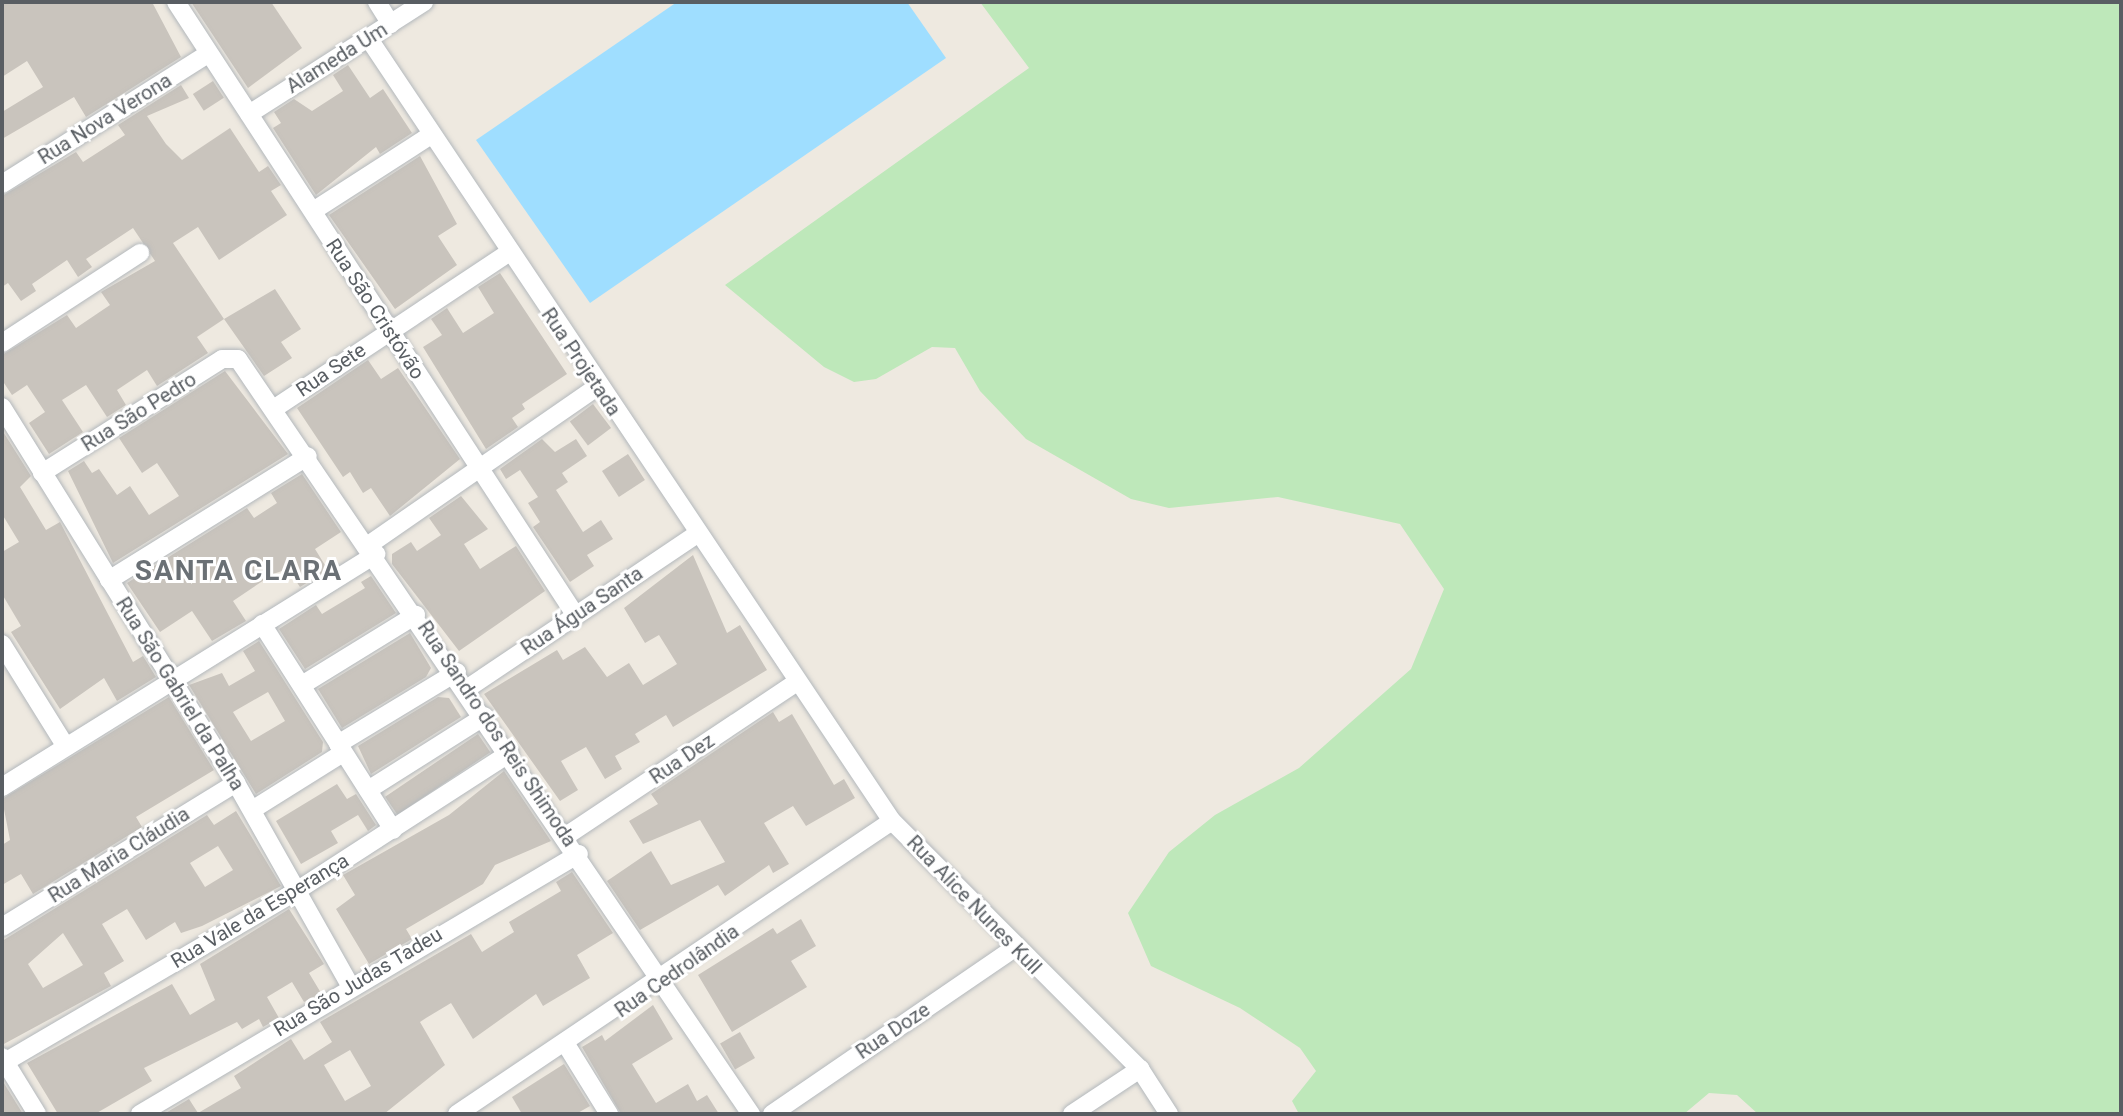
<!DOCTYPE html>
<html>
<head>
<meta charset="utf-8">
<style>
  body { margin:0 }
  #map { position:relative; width:2123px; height:1116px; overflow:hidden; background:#eee9e0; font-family:Roboto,sans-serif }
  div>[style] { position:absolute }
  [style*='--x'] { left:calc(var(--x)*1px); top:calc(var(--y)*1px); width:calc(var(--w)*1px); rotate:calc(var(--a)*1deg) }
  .green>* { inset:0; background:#bee8ba }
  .water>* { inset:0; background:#9fdeff }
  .building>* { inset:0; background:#c9c4bd; transform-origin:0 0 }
  .roads { filter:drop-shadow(0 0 2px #b3b8bc) drop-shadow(0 0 2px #b3b8bc) }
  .minor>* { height:18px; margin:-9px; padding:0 9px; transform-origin:9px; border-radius:9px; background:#fff }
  span { translate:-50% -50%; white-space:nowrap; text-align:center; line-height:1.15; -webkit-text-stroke:6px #fff; paint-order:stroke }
  .street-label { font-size:20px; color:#595e63 }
  .district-label { font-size:28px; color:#6a7075; font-weight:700; letter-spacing:2px }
  .frame { position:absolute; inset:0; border:4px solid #595e63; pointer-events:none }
</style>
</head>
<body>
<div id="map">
  <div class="green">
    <div style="clip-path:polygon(980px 2px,2121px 2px,2121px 1114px,1758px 1114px,1737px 1095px,1709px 1093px,1684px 1114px,1299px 1114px,1292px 1101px,1316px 1071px,1300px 1048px,1240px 1008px,1151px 966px,1128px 913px,1169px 852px,1215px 815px,1299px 768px,1411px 669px,1444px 589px,1400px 524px,1278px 497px,1169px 508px,1131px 499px,1026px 439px,980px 391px,955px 348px,932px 347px,876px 379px,854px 382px,824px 367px,725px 285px,1029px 68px)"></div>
  </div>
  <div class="water">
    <div style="clip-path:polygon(677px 2px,907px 2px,946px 58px,590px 303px,476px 140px)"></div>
  </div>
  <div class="building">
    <div style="clip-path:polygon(2px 2px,152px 2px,181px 57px,86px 117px,74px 97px,2px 139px,2px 112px,43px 87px,27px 61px,2px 77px)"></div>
    <div style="clip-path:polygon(191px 2px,271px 2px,302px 48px,248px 88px)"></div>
    <div style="clip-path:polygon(348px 65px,370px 98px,383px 89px,412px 133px,380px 154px,376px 147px,316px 195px,273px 128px,281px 123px,274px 112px,294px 99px,312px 111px,343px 91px,333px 75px)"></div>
    <div style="left:213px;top:81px;width:20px;height:24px;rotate:57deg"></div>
    <div style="clip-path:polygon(181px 85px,189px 98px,147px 116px,166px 144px,182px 160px,230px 128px,259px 172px,268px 166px,281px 185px,271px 191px,287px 215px,219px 260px,198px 227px,173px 243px,224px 319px,197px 337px,208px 353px,157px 386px,147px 370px,117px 390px,126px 405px,107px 417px,86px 385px,62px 400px,83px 432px,49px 454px,29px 423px,45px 412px,27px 385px,12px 395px,2px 380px,2px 355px,67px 315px,76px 328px,110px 305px,101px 292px,155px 261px,133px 228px,86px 259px,92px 267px,78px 277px,67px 260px,32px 284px,36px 291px,21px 301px,8px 283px,2px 287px,2px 196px,76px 152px,83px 162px,125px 135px,118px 125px)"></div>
    <div style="clip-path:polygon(420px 156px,457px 224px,438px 236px,457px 265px,395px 309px,329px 215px)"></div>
    <div style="clip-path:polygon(500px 273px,567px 374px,522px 404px,525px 409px,512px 418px,518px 427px,486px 449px,423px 347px,442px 335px,431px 319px,447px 308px,463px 333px,494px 313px,478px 287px)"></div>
    <div style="clip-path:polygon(275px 289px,301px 329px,281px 342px,292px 358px,264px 376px,224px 319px)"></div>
    <div style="clip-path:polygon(368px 360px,381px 379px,398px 368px,460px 459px,390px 516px,371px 488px,363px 493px,350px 472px,343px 477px,297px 408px)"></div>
    <div style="clip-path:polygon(225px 371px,288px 454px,113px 563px,68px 471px,84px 461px,92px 473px,99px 469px,117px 495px,130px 486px,149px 515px,179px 496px,157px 463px,142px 473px,119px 438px)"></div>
    <div style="left:593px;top:404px;width:30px;height:29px;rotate:53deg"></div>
    <div style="clip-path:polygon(2px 430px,31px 476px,20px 487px,46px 530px,60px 522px,133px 662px,143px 656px,156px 677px,117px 701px,104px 678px,60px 709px,11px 632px,21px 626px,2px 594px,2px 552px,19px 542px,2px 514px)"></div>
    <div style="clip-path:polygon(542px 439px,555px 452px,576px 439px,587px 456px,562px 473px,568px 482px,556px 490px,583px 532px,601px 520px,613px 539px,587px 555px,594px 566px,570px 582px,533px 527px,540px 522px,528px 503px,538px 497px,520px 470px,506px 479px,500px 469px)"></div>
    <div style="left:628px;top:454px;width:31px;height:31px;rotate:57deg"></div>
    <div style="clip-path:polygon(302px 474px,341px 532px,315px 549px,328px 570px,300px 587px,288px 569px,273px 574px,233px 601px,246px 621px,212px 641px,192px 611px,160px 632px,127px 583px,247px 508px,254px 518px,277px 503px,271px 493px)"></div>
    <div style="clip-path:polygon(461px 496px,488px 529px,464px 544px,480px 569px,516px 546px,545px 591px,459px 651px,392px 564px,392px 554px,411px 542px,417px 551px,441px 535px,429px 518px)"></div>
    <div style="clip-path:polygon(693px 555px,727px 633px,740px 625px,767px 670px,673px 727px,666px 715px,635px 734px,640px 742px,615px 756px,622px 769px,605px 779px,586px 747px,561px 761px,578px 790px,560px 801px,484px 694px,557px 650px,563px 660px,585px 647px,607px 677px,629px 663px,643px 685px,677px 664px,659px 635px,645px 643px,624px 608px)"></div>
    <div style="clip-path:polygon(371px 576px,396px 613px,305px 669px,279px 629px,316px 605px,322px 614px,365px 588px,361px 582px)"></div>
    <div style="clip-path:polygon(410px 633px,431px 668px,426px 677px,342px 728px,318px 689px)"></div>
    <div style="clip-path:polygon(evenodd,259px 641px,323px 742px,322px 752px,256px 794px,189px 685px,222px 673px,229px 686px,255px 671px,243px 651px,259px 641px,268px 692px,285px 721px,251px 741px,233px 712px,268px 692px)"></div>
    <div style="clip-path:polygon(169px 697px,214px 770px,136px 817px,142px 827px,33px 894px,21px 874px,2px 885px,2px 845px,10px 840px,2px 799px)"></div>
    <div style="clip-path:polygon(438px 697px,449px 698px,461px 717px,371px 774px,358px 746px)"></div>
    <div style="clip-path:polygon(773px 712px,779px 722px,792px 714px,834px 785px,844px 779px,855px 798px,806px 826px,793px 806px,764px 823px,789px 864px,773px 873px,769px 865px,725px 896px,718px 885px,640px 930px,607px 881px,651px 851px,671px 885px,725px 862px,700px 820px,643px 844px,629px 821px,658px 804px,651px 794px)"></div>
    <div style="left:478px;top:734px;width:22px;height:112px;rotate:56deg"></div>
    <div style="clip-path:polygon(504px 771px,551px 841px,495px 865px,483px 884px,406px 929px,412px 939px,369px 964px,336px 909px,355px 895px,343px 875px,449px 815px)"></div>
    <div style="clip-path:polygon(337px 784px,347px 799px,356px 794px,376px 825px,368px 831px,358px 815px,331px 831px,338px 843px,301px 864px,276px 821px)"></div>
    <div style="clip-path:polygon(evenodd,236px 811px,281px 886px,202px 926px,181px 933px,175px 922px,146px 940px,127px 909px,102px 924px,124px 961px,104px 973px,111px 986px,2px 1045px,2px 941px,207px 815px,214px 825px,236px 811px,218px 846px,233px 870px,205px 887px,190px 863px,218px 846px,236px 811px,63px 933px,83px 965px,43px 988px,28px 964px,63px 933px)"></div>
    <div style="clip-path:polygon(evenodd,572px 872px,613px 933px,577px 955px,590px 978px,543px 1006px,536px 994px,473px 1039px,451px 1003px,426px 1018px,420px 1022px,445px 1065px,384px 1114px,164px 1114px,189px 1099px,198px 1113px,241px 1088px,234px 1076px,291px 1039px,304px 1060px,332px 1042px,320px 1022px,471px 934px,482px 952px,514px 932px,509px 922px,561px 891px,556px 882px,572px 872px,350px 1050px,371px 1086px,345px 1101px,324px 1065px,350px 1050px)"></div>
    <div style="clip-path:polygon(289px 909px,324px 964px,309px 973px,321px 993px,304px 1002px,292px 982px,267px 997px,279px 1018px,263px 1027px,259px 1019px,242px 1029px,237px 1022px,144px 1068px,152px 1081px,95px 1114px,58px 1114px,27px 1063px,172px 984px,190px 1015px,215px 1000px,200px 964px)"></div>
    <div style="clip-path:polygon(801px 919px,816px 946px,791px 961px,807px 987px,732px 1032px,698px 975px,773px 928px,777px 934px)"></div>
    <div style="clip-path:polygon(653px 1005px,673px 1039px,632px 1064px,656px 1103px,688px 1084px,697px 1101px,707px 1095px,719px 1114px,621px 1114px,582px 1047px,602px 1035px,605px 1041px)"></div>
    <div style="left:740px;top:1032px;width:30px;height:23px;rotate:60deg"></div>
    <div style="clip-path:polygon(564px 1064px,590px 1106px,576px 1114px,522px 1114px,512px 1097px)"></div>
    <div style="clip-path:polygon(2px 1080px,23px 1114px,2px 1114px)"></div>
  </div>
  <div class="roads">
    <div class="minor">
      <div style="--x:176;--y:2;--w:733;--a:56.92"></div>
      <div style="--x:377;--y:2;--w:26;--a:58"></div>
      <div style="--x:369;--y:39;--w:941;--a:56.23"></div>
      <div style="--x:892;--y:821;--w:351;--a:45"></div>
      <div style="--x:1140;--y:1069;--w:54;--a:57.2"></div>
      <div style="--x:249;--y:114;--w:208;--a:-32.6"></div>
      <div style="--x:2;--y:184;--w:244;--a:-32.3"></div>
      <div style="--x:313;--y:211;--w:140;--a:-32.8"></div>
      <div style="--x:2;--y:343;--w:165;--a:-33.1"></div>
      <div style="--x:2;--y:407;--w:443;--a:58.1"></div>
      <div style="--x:236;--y:783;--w:232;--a:60.6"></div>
      <div style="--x:275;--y:408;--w:280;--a:-33.6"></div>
      <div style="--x:42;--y:473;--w:213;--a:-32.3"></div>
      <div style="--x:222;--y:359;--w:16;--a:0"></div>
      <div style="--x:238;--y:359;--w:913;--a:55.81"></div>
      <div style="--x:370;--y:544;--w:277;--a:-34.7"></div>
      <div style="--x:109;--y:580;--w:234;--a:-31.9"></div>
      <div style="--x:262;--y:624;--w:244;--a:57.5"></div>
      <div style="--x:2;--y:644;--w:121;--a:58.1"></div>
      <div style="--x:302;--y:685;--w:134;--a:-31.6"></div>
      <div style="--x:468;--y:688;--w:276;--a:-33.9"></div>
      <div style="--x:338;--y:744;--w:139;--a:-31.2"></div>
      <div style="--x:2;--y:787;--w:441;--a:-31.9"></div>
      <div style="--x:368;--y:790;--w:138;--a:-32.3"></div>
      <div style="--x:252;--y:810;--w:107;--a:-32.1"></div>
      <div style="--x:566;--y:836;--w:278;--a:-33.7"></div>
      <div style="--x:2;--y:927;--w:275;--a:-31.6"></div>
      <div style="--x:567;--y:1046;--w:80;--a:58.3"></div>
      <div style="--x:2;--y:1057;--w:67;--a:58.4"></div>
      <div style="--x:5;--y:1062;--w:340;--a:-30.4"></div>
      <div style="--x:298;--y:890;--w:252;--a:-32.9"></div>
      <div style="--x:140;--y:1114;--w:510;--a:-30.64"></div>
      <div style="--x:457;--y:1114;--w:524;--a:-33.96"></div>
      <div style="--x:772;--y:1114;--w:293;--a:-34.4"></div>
      <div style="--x:1072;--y:1114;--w:82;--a:-33.5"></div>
    </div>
  </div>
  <div class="street-label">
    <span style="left:337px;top:58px;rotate:-32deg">Alameda Um</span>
    <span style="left:105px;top:119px;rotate:-32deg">Rua Nova Verona</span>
    <span style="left:375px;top:309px;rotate:57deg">Rua São Cristóvão</span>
    <span style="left:581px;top:362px;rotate:56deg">Rua Projetada</span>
    <span style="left:331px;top:370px;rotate:-34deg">Rua Sete</span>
    <span style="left:139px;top:412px;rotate:-32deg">Rua São Pedro</span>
    <span style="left:582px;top:611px;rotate:-34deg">Rua Água Santa</span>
    <span style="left:180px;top:694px;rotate:58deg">Rua São Gabriel da Palha</span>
    <span style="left:497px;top:734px;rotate:56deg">Rua Sandro dos Reis Shimoda</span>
    <span style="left:682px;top:759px;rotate:-34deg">Rua Dez</span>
    <span style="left:119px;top:855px;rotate:-32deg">Rua Maria Cláudia</span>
    <span style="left:974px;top:905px;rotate:46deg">Rua Alice Nunes Kull</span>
    <span style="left:260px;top:911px;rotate:-31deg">Rua Vale da Esperança</span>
    <span style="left:677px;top:971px;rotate:-35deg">Rua Cedrolândia</span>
    <span style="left:358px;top:982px;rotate:-31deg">Rua São Judas Tadeu</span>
    <span style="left:893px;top:1031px;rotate:-34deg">Rua Doze</span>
  </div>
  <div class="district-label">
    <span style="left:239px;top:571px">SANTA CLARA</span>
  </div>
  <div class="frame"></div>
</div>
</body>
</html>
